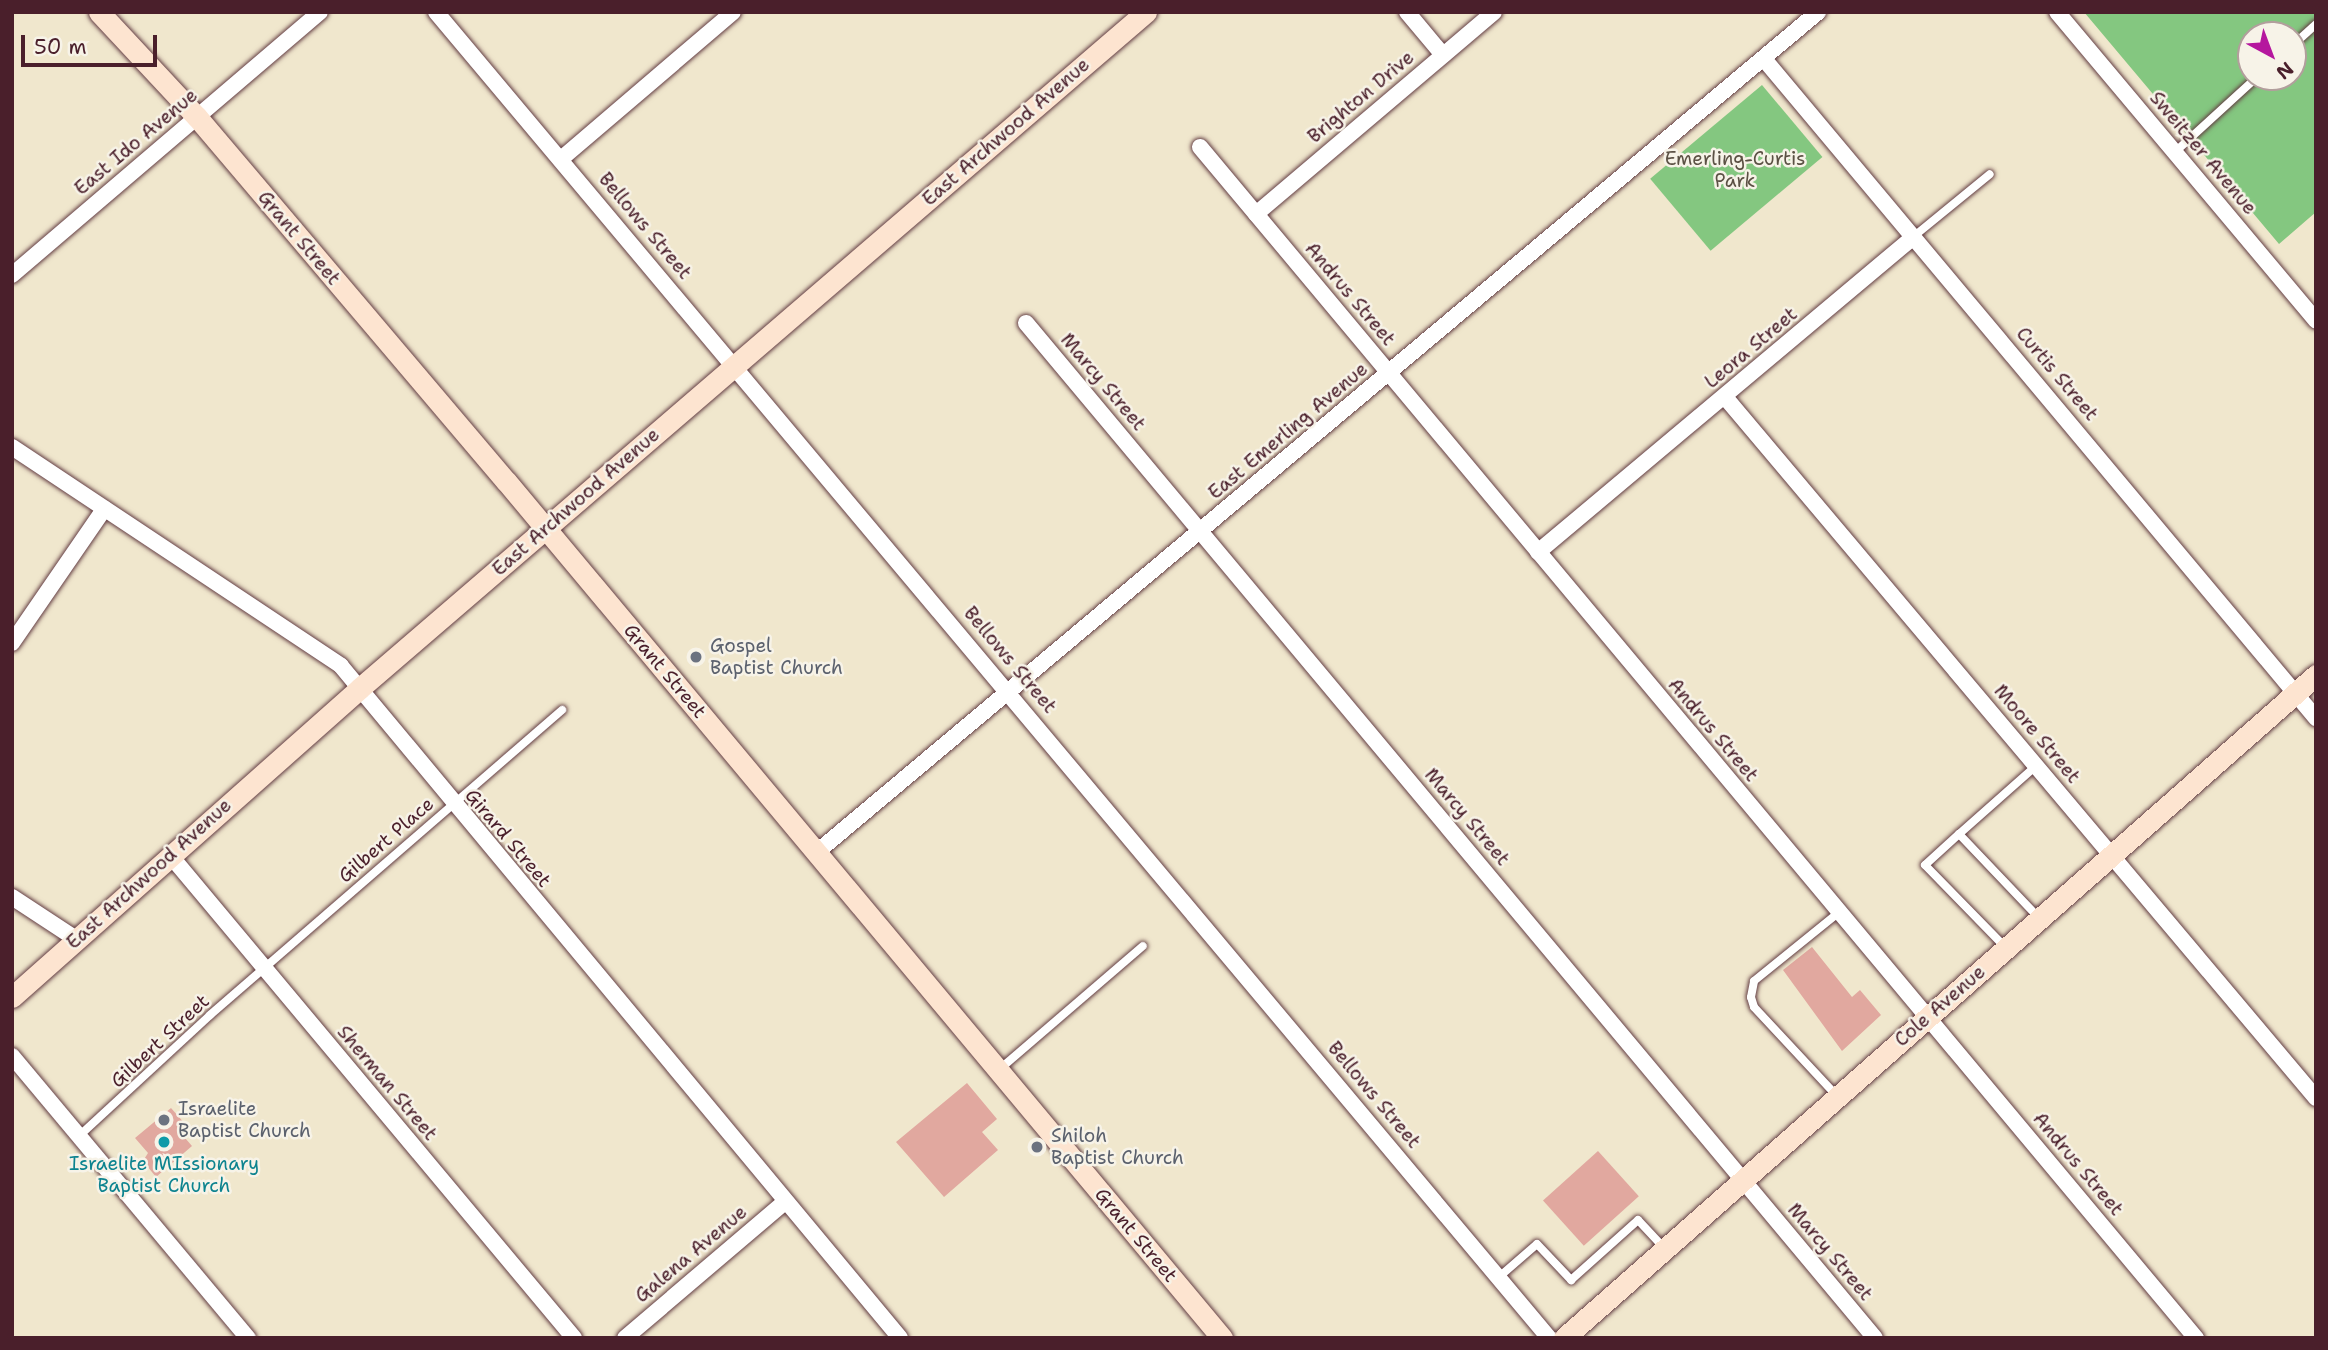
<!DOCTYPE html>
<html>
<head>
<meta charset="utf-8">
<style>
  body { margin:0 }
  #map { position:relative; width:2328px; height:1350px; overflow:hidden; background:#f0e7cd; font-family:"Shantell Sans",sans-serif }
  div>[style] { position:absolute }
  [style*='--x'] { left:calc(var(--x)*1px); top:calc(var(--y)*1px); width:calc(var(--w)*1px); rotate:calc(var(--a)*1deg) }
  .green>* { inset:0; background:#84c780; transform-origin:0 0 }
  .building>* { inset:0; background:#e1a89f; transform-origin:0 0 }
  .roads { filter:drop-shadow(0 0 2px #633d43) drop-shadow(0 0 2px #633d43) }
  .lane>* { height:8px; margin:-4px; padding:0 4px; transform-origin:4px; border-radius:4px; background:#fff }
  .street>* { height:16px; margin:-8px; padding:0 8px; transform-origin:8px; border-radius:8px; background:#fff }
  .secondary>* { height:21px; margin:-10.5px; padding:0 10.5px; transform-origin:10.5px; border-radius:10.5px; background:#fde4d0 }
  .dots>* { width:19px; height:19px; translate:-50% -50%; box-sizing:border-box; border:4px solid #f7f3e8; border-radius:50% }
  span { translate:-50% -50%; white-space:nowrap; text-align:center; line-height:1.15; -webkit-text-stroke:5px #f7f3e8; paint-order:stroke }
  .street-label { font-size:19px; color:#4a1f2b }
  .park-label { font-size:19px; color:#5b5144 }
  .worship-label { font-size:19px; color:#5b616d }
  .left { translate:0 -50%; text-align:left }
  .culture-label { font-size:19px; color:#0d838f }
  .frame { position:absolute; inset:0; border:14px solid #4a1f2b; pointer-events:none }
  .north { position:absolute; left:2237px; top:21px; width:70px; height:70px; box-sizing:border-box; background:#f7f3e8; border:2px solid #b29e9c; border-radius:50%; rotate:139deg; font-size:19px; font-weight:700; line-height:28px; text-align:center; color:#4a1f2b }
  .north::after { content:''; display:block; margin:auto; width:24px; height:32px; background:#b5179e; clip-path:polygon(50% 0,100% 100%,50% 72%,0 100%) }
  .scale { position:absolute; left:21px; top:35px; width:136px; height:32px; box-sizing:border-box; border:4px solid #4a1f2b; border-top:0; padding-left:9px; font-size:21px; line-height:24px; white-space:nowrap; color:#4a1f2b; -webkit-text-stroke:5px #f7f3e8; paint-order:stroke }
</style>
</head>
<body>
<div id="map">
  <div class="green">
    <div style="clip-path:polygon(evenodd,2084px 12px,2316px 12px,2316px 212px,2279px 244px,2084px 12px,2251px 35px,2293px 35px,2293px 77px,2251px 77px,2251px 35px)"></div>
    <div style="left:1762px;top:85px;width:94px;height:146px;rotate:50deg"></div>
  </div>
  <div class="building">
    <div style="clip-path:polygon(1812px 947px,1852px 997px,1860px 990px,1881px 1015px,1842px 1051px,1783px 970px)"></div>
    <div style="clip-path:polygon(967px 1083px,997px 1119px,982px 1132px,998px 1150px,944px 1197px,896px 1142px)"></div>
    <div style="clip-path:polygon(171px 1108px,186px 1125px,179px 1131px,192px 1146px,156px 1177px,143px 1161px,148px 1153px,135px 1138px)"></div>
    <div style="left:1598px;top:1151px;width:61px;height:74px;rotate:48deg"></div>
  </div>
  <div class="roads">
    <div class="lane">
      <div style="--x:2293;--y:45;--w:31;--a:-42"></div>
      <div style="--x:2175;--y:152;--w:111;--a:-42.4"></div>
      <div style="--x:1913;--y:237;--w:99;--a:-39.3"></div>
      <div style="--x:2037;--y:765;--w:104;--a:138.5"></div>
      <div style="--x:1959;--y:834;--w:116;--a:46.4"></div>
      <div style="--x:1959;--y:834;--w:46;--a:137.6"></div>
      <div style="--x:1925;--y:865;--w:113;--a:45.7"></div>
      <div style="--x:1001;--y:1068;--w:187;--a:-40.7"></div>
      <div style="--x:1836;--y:1095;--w:120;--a:-133"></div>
      <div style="--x:1754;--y:1007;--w:10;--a:-107"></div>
      <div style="--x:1751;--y:997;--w:16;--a:-79"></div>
      <div style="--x:1754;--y:981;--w:108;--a:-39"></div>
      <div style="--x:79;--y:1136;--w:178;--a:-42.7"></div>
      <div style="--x:210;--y:1015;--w:466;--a:-40.9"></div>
      <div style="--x:1499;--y:1277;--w:50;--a:-41"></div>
      <div style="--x:1537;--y:1244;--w:50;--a:46.6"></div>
      <div style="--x:1571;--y:1280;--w:90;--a:-41.8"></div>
      <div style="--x:1638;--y:1220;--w:38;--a:47"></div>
    </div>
    <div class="street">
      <div style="--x:436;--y:12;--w:1731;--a:49.99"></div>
      <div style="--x:1407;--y:12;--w:56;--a:50.1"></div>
      <div style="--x:2057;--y:12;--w:403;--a:50"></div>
      <div style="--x:1764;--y:59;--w:860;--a:50.05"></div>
      <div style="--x:1200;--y:147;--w:1553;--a:50.1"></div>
      <div style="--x:561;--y:159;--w:226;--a:-40.5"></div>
      <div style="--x:1256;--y:214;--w:312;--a:-40.3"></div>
      <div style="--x:12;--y:275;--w:405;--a:-40.5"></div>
      <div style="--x:1026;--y:323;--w:1323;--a:50.09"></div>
      <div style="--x:1725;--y:397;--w:917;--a:49.87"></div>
      <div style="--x:12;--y:447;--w:395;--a:33.6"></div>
      <div style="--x:341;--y:666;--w:874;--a:50.24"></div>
      <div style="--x:1538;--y:552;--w:490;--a:-40"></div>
      <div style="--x:12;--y:643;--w:163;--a:-55.5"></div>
      <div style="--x:817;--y:852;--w:1307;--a:-40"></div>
      <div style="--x:170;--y:855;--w:630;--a:50.09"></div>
      <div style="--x:12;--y:897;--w:77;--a:33.3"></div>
      <div style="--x:12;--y:1056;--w:368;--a:50.1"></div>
      <div style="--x:625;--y:1338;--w:210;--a:-40.4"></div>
    </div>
    <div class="secondary">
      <div style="--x:99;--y:12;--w:144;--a:47"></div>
      <div style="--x:197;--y:117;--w:477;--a:49.7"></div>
      <div style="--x:506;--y:481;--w:1117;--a:50.12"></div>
      <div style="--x:12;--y:997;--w:465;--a:-41.6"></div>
      <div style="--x:360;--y:688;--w:1037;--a:-40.7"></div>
      <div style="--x:1564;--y:1338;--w:1003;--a:-41.4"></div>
    </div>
  </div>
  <div class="dots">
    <div style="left:696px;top:657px;background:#6b7280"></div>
    <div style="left:164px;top:1120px;background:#6b7280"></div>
    <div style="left:164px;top:1142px;background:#0f9aa8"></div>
    <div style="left:1037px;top:1147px;background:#6b7280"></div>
  </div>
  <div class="street-label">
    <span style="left:1361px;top:97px;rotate:-40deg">Brighton Drive</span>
    <span style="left:1006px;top:132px;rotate:-41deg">East Archwood Avenue</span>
    <span style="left:136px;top:142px;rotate:-40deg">East Ido Avenue</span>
    <span style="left:2203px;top:153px;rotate:50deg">Sweitzer Avenue</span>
    <span style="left:645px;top:226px;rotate:50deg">Bellows Street</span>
    <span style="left:299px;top:238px;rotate:50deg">Grant Street</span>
    <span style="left:1350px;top:294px;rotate:50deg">Andrus Street</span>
    <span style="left:1751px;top:348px;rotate:-40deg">Leora Street</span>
    <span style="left:2057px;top:374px;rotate:50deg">Curtis Street</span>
    <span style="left:1103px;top:382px;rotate:50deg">Marcy Street</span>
    <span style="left:1288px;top:431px;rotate:-40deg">East Emerling Avenue</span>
    <span style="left:576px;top:502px;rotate:-41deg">East Archwood Avenue</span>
    <span style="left:1010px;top:660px;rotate:50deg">Bellows Street</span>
    <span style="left:665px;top:671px;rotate:50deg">Grant Street</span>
    <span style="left:1713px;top:730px;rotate:50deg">Andrus Street</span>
    <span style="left:2037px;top:734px;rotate:50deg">Moore Street</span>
    <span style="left:1467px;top:817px;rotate:50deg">Marcy Street</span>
    <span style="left:508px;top:838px;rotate:50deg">Girard Street</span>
    <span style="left:386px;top:840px;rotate:-41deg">Gilbert Place</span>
    <span style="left:149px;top:874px;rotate:-42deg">East Archwood Avenue</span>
    <span style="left:1940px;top:1006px;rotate:-41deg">Cole Avenue</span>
    <span style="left:160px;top:1041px;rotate:-43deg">Gilbert Street</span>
    <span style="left:387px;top:1083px;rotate:50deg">Sherman Street</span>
    <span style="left:1374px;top:1095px;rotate:50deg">Bellows Street</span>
    <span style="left:2078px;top:1164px;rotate:50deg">Andrus Street</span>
    <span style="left:1136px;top:1235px;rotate:50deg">Grant Street</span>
    <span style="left:1830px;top:1252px;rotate:50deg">Marcy Street</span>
    <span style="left:691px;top:1254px;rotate:-40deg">Galena Avenue</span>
  </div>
  <div class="park-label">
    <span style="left:1735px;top:170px">Emerling-Curtis<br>Park</span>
  </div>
  <div class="worship-label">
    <span class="left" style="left:710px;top:657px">Gospel<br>Baptist Church</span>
    <span class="left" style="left:178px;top:1120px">Israelite<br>Baptist Church</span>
    <span class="left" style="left:1051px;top:1147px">Shiloh<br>Baptist Church</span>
  </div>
  <div class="culture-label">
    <span style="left:164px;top:1175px">Israelite MIssionary<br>Baptist Church</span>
  </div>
  <div class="frame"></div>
  <div class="north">N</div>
  <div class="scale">50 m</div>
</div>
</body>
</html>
